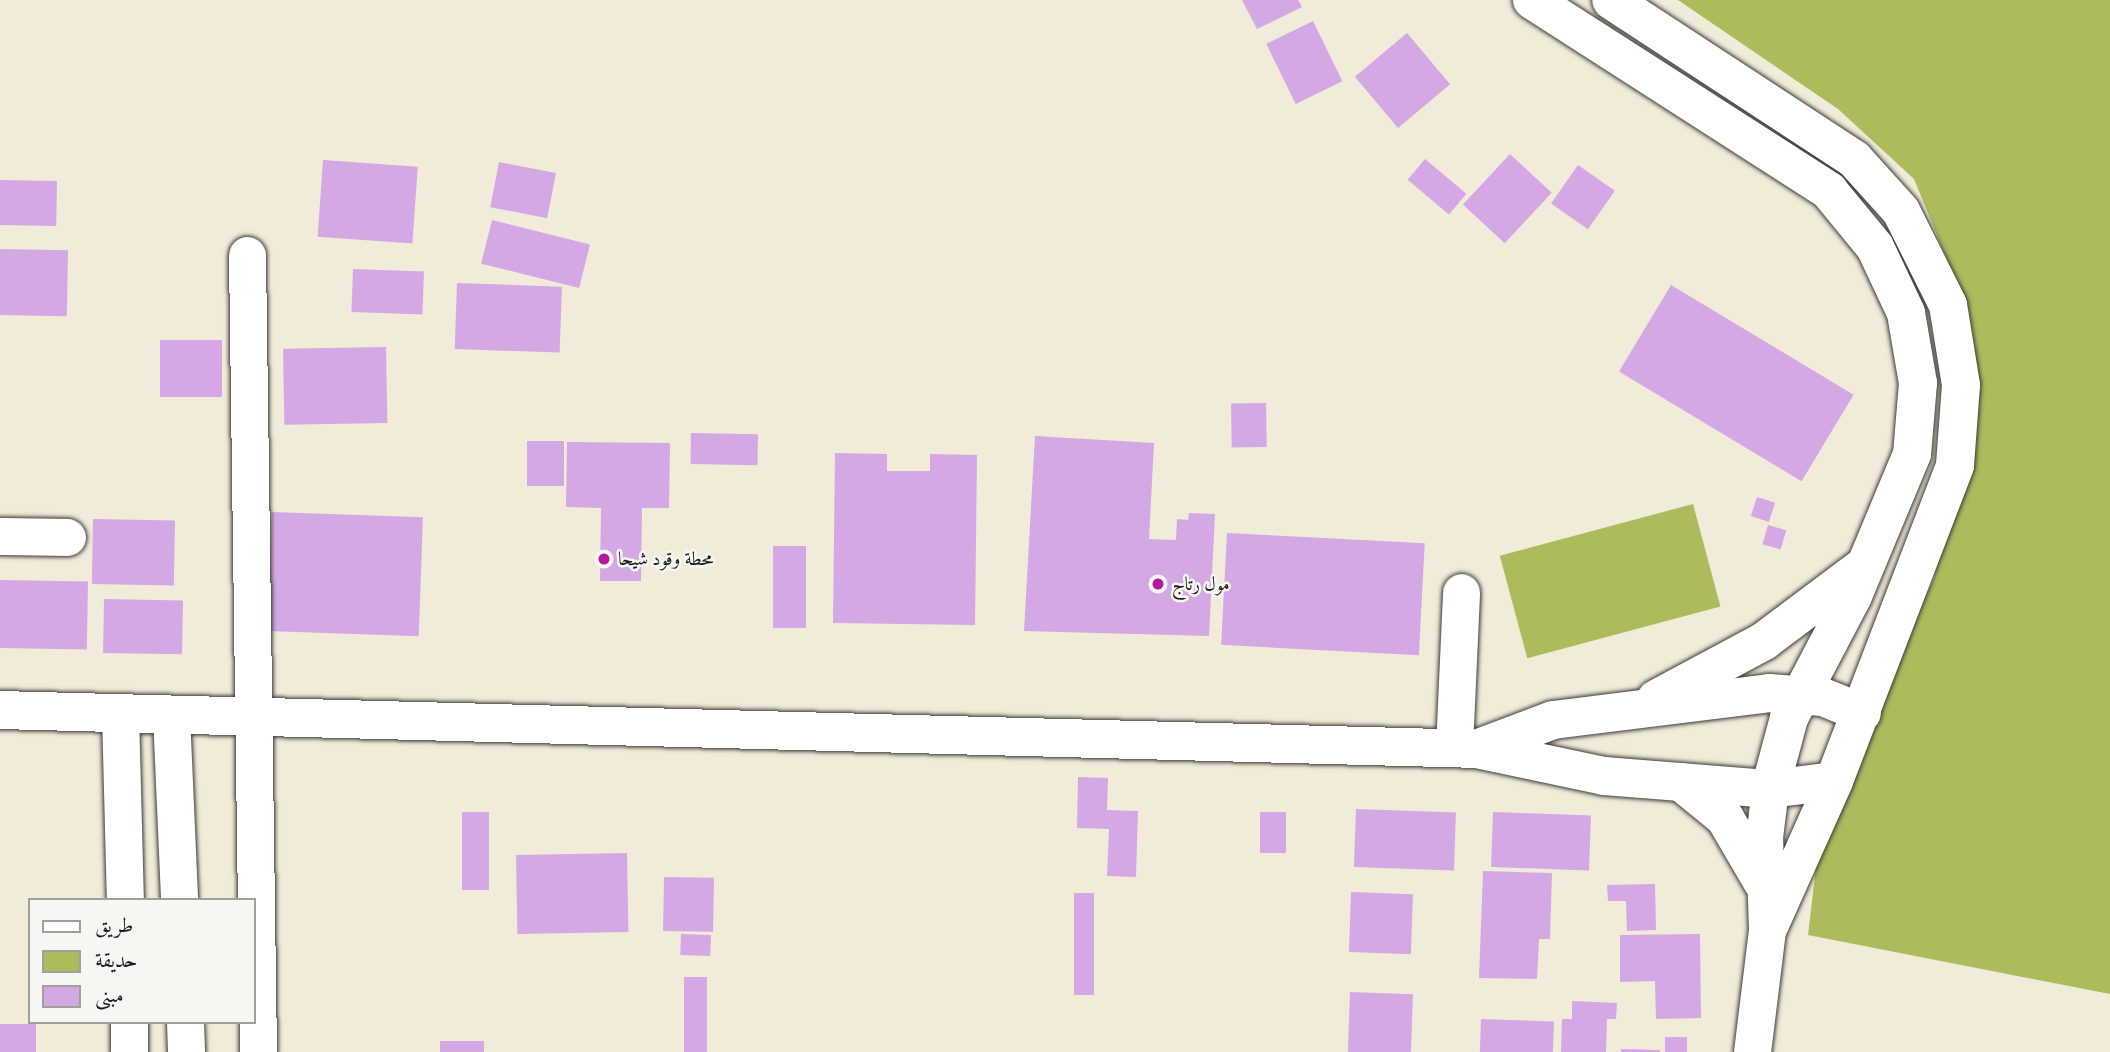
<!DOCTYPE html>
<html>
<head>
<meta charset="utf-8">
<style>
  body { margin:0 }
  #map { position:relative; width:2110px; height:1052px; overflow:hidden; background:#f1ebd9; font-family:"IM FELL Great Primer",Amiri,serif }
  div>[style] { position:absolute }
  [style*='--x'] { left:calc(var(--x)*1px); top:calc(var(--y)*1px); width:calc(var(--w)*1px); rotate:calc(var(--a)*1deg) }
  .green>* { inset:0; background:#adbb5d; transform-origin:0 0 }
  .building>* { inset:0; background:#d4a8e5; transform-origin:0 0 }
  .roads { filter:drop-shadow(0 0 2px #3c3b38) drop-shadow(0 0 2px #3c3b38) }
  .minor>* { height:37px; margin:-18.5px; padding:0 18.5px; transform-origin:18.5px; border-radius:18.5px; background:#fff }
  .major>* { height:38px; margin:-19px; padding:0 19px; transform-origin:19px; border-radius:19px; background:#fff }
  .dots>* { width:19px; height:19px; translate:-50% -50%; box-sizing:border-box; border:4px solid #f6f6f2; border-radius:50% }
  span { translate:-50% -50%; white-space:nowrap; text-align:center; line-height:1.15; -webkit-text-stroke:5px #f6f6f2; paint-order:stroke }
  .poi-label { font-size:19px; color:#1c1c1c }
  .left { translate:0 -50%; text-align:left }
  .legend { position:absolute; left:28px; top:898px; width:228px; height:126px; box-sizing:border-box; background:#f6f6f2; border:2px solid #9f9f9c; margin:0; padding:9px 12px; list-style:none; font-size:21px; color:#1c1c1c }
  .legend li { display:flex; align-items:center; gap:14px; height:35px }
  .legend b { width:35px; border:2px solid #9f9f9c }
</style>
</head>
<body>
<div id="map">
  <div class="green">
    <div style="clip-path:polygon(1678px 0,2110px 0,2110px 994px,1808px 935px,1819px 842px,1882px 683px,1933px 581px,1963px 471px,1969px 313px,1914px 179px,1838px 109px)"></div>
    <div style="left:1693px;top:504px;width:106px;height:200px;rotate:75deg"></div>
  </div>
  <div class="building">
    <div style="clip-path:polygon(1242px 0,1298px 0,1302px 7px,1257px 29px)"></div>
    <div style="left:1313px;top:21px;width:67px;height:52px;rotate:64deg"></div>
    <div style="left:1407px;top:33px;width:67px;height:68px;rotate:50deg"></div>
    <div style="left:1510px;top:154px;width:57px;height:69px;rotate:43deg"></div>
    <div style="left:1425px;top:159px;width:54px;height:27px;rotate:40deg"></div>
    <div style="left:323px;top:160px;width:95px;height:77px;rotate:4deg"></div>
    <div style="left:499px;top:162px;width:58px;height:46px;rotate:11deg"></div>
    <div style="left:1578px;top:165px;width:45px;height:47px;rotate:35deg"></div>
    <div style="left:0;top:180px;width:57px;height:45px;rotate:1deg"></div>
    <div style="left:492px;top:220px;width:101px;height:45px;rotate:14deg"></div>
    <div style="left:0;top:249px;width:68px;height:66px;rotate:1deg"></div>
    <div style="left:353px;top:269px;width:71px;height:43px;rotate:2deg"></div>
    <div style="left:457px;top:283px;width:105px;height:66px;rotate:2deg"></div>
    <div style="left:1671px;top:285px;width:213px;height:101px;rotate:31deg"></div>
    <div style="left:160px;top:340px;width:62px;height:57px"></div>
    <div style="left:386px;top:347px;width:76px;height:103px;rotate:89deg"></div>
    <div style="left:1266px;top:403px;width:44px;height:35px;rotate:89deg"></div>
    <div style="left:691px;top:433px;width:67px;height:31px;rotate:1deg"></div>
    <div style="clip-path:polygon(1035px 436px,1154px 443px,1149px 539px,1176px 540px,1177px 519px,1188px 520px,1189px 513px,1215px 514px,1209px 636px,1024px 631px)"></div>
    <div style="left:527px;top:441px;width:37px;height:45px"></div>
    <div style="clip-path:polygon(567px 442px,670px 443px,669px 508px,642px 508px,641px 581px,600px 581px,601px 508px,566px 507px)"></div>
    <div style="clip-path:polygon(835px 453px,887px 454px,887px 471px,930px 471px,930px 454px,977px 455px,975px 625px,833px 623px)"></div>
    <div style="left:1757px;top:497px;width:19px;height:20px;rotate:18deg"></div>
    <div style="left:272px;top:512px;width:151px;height:119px;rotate:2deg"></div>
    <div style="left:93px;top:519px;width:82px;height:65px;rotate:1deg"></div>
    <div style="left:1768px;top:525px;width:19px;height:20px;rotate:16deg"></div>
    <div style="left:1227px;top:533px;width:198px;height:112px;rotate:3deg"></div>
    <div style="left:773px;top:546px;width:33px;height:82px"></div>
    <div style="left:0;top:580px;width:88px;height:68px;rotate:1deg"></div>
    <div style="left:104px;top:599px;width:79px;height:54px;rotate:1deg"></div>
    <div style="clip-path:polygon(1078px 777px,1108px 778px,1107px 810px,1138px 811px,1136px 877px,1107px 876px,1109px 829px,1077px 828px)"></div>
    <div style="left:1356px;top:809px;width:100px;height:58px;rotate:2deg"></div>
    <div style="left:462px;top:812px;width:27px;height:78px"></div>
    <div style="left:1260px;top:812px;width:26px;height:41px"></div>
    <div style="left:1493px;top:812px;width:98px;height:55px;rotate:2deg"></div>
    <div style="left:627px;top:853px;width:79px;height:111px;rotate:89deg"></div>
    <div style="clip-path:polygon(1483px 871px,1552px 873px,1550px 939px,1539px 939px,1537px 979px,1479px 978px)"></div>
    <div style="left:664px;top:877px;width:50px;height:54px;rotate:1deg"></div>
    <div style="clip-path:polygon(1655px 884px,1656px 930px,1627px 931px,1626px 901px,1608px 901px,1607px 885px)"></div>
    <div style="left:1351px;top:892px;width:62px;height:60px;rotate:2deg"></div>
    <div style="left:1074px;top:893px;width:20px;height:102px"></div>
    <div style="left:681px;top:934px;width:30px;height:21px;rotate:2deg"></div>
    <div style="clip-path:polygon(1700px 934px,1701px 1018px,1656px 1019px,1655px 981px,1620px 982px,1620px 935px)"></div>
    <div style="left:684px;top:977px;width:23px;height:75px"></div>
    <div style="left:1350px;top:992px;width:63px;height:60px;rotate:2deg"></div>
    <div style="clip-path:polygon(1572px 1001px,1617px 1003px,1616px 1019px,1607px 1019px,1606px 1052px,1561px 1052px,1562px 1019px,1572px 1019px)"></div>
    <div style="left:1481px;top:1019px;width:73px;height:33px;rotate:2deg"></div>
    <div style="left:36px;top:1024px;width:28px;height:36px;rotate:90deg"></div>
    <div style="left:1665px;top:1037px;width:22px;height:15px"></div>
    <div style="left:440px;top:1041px;width:44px;height:11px"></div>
    <div style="clip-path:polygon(1621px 1049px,1660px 1050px,1660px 1052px,1621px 1052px)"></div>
  </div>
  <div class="roads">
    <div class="minor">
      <div style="--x:247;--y:255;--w:797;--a:89.21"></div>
      <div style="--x:0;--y:536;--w:67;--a:0.9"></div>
      <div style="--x:120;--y:713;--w:187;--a:88.5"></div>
      <div style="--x:171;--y:714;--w:186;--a:87.5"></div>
      <div style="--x:1454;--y:748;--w:156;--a:-87.4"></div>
      <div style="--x:1769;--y:926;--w:159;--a:-65.9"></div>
      <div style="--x:129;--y:1022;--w:30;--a:90"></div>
      <div style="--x:185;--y:1022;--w:30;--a:88"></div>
      <div style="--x:1752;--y:1052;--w:123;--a:-83"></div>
      <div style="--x:1767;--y:930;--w:93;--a:-91.8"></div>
      <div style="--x:1764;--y:837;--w:48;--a:-82.9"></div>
    </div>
    <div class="major">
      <div style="--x:1532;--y:0;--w:353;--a:32.7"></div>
      <div style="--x:1829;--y:191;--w:72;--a:50.6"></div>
      <div style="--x:1875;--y:247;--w:73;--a:64.8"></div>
      <div style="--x:1906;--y:313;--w:71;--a:80.3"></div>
      <div style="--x:1918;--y:383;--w:71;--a:94.8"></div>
      <div style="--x:1912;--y:454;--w:154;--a:112.6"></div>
      <div style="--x:1853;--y:596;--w:138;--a:117.7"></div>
      <div style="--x:1789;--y:718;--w:73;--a:105"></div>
      <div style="--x:1656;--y:699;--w:123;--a:-28.2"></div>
      <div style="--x:1764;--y:641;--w:119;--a:-36.8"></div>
      <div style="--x:0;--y:710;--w:1477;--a:1.51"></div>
      <div style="--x:1476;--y:749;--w:131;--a:11.9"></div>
      <div style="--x:1604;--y:776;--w:167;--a:4.5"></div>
      <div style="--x:1770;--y:789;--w:64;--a:-7.1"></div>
      <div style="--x:1834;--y:781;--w:338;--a:-69"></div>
      <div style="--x:1955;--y:465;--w:80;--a:-85.7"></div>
      <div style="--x:1961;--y:385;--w:81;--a:-99.2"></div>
      <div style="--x:1948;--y:305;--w:105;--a:-116.6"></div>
      <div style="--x:1901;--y:211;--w:70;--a:-132.1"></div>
      <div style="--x:1854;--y:159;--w:290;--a:-146.8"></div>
      <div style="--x:1476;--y:749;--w:82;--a:-20.6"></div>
      <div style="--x:1553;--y:720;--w:218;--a:-7.1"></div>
      <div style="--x:1769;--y:693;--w:54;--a:4.2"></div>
      <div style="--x:1823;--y:697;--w:42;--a:22.3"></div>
      <div style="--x:1681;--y:782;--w:57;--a:39.3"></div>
      <div style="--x:1725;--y:818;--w:75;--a:59.7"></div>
    </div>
  </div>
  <div class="dots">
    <div style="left:604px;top:559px;background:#b5179e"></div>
    <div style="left:1158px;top:584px;background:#b5179e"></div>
  </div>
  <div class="poi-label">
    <span class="left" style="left:618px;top:559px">محطة وقود شيحا</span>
    <span class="left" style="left:1172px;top:584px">مول رتاج</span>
  </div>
  <ul class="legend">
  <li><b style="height:9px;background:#fff"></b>طريق</li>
  <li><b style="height:19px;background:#adbb5d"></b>حديقة</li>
  <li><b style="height:19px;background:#d4a8e5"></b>مبنى</li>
  </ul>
</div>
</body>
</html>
